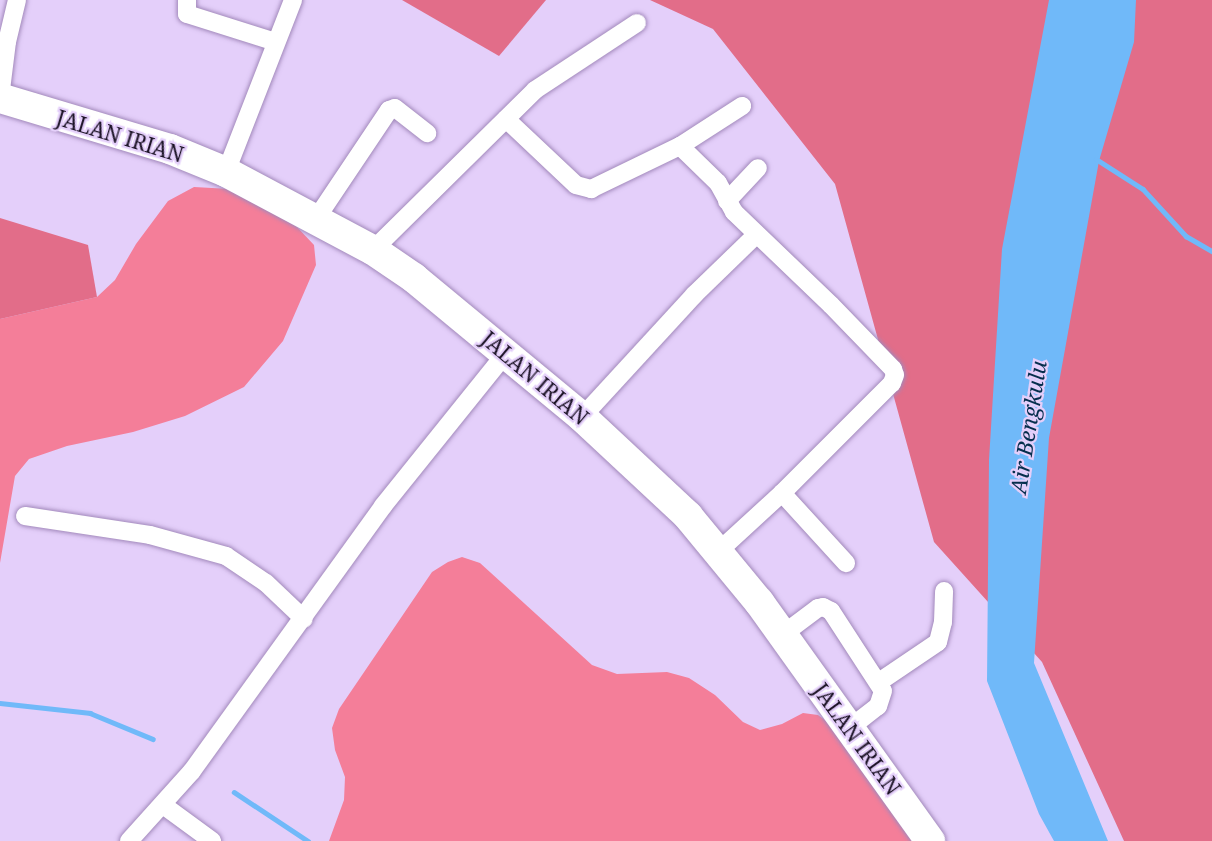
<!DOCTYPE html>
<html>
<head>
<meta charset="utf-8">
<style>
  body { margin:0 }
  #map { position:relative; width:1212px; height:841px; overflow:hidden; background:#e4cffa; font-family:"Noto Serif",serif }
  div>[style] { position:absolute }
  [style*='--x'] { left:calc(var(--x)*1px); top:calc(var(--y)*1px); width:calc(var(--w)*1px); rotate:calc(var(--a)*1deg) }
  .green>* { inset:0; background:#f47e99 }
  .forest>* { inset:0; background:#e26d89 }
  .water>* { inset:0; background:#70b9f9 }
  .stream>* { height:4.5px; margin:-2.25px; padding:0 2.25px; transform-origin:2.25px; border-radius:2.25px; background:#70b9f9 }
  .roads { filter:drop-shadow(0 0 2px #a289bb) drop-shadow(0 0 2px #a289bb) }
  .minor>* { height:18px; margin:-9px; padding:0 9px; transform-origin:9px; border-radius:9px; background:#fff }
  .primary>* { height:30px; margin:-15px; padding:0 15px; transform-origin:15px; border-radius:15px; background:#fff }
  span { translate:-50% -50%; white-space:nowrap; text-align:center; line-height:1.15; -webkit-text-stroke:4.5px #e4cffa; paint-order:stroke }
  .street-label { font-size:21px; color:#1b1225 }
  .water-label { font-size:22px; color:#052e4d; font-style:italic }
</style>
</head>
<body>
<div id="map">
  <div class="green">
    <div style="clip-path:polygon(194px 187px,230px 189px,297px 227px,314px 245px,316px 265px,283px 341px,244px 387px,185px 416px,133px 432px,67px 446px,29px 459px,15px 476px,0 563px,0 319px,97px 297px,115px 280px,136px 244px,168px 201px)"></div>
    <div style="clip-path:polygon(462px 557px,480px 563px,592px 665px,617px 674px,667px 672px,689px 678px,715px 695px,743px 722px,760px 730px,782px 724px,803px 713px,818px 715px,837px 729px,913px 841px,329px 841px,344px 800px,345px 777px,335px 750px,332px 728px,339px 709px,432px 572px,448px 562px)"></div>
  </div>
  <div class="forest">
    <div style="clip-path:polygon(402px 0,546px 0,499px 56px)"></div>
    <div style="clip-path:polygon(650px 0,1212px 0,1212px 841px,1124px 841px,1042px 662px,934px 542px,835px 184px,713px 29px)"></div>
    <div style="clip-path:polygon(0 218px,88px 245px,97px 297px,0 319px)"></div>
  </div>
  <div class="water">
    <div style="clip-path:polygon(1049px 0,1136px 0,1134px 42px,1099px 161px,1049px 438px,1034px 663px,1108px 841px,1054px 841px,1039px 814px,987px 681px,989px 460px,1002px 249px)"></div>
  </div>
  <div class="stream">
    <div style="--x:1096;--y:159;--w:56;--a:32.6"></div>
    <div style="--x:1143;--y:189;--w:64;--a:47.5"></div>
    <div style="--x:1186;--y:236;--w:30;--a:30"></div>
    <div style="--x:0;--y:703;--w:91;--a:6.3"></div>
    <div style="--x:90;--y:713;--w:68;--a:22.4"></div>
    <div style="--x:234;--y:792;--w:89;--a:33.5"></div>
  </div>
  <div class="roads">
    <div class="minor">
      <div style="--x:187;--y:0;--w:14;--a:90"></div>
      <div style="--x:187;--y:14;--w:93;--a:17.5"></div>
      <div style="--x:0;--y:98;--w:56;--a:-82.9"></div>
      <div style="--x:7;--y:42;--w:43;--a:-76.6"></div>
      <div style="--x:506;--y:119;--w:96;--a:43.3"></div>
      <div style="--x:576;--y:185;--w:16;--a:15"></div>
      <div style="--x:591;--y:189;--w:99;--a:-25.8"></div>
      <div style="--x:680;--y:146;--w:74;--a:-32.8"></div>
      <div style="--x:680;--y:146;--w:53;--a:44.2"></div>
      <div style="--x:718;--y:183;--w:33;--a:61"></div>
      <div style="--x:734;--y:212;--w:134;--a:43.8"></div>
      <div style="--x:831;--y:305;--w:89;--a:45.9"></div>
      <div style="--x:893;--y:369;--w:6;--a:72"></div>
      <div style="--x:895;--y:375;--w:9;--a:111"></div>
      <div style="--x:892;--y:383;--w:156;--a:135"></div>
      <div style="--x:782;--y:493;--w:86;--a:137.4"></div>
      <div style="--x:226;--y:172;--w:185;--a:-68.7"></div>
      <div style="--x:727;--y:201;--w:45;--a:-46.8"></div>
      <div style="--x:316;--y:219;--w:131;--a:-56.2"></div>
      <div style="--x:389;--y:110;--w:6;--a:-18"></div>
      <div style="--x:395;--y:108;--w:41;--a:38"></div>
      <div style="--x:373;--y:250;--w:228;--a:-44.6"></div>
      <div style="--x:535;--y:90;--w:122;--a:-33.3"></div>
      <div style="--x:582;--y:417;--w:166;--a:-47.4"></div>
      <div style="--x:694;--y:295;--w:86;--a:-44.1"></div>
      <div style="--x:782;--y:493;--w:95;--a:47.6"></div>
      <div style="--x:25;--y:516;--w:126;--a:8.6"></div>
      <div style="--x:150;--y:535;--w:79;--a:15.4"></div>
      <div style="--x:226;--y:556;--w:48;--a:34"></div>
      <div style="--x:266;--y:583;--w:52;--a:43.5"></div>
      <div style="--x:782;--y:635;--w:45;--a:-36.9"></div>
      <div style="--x:818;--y:608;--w:5;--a:-11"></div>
      <div style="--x:823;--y:607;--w:9;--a:27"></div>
      <div style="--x:831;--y:611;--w:95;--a:57"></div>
      <div style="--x:883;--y:691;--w:16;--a:108"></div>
      <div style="--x:878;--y:706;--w:36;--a:142"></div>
      <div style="--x:879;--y:682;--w:71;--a:-34.1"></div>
      <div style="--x:938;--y:642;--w:21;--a:-76"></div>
      <div style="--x:943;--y:622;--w:31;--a:-88"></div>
      <div style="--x:163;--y:805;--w:61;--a:36.3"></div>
      <div style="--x:129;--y:841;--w:94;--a:-48"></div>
      <div style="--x:192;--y:771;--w:327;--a:-54.2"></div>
      <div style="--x:383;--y:506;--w:196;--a:-51.2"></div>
    </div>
    <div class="primary">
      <div style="--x:0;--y:98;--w:177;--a:16.7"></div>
      <div style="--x:170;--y:149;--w:61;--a:22.3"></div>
      <div style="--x:226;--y:172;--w:166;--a:28"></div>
      <div style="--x:373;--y:250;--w:50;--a:34.3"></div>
      <div style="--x:414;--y:278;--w:218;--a:39.6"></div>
      <div style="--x:582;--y:417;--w:145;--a:43"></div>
      <div style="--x:688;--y:516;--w:112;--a:50.5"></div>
      <div style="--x:759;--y:602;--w:294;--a:54.4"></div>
    </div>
  </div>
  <div class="street-label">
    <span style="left:120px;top:136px;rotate:17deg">JALAN IRIAN</span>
    <span style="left:535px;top:378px;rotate:40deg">JALAN IRIAN</span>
    <span style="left:857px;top:739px;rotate:54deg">JALAN IRIAN</span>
  </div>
  <div class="water-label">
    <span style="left:1028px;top:427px;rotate:-81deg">Air Bengkulu</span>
  </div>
</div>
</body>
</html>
